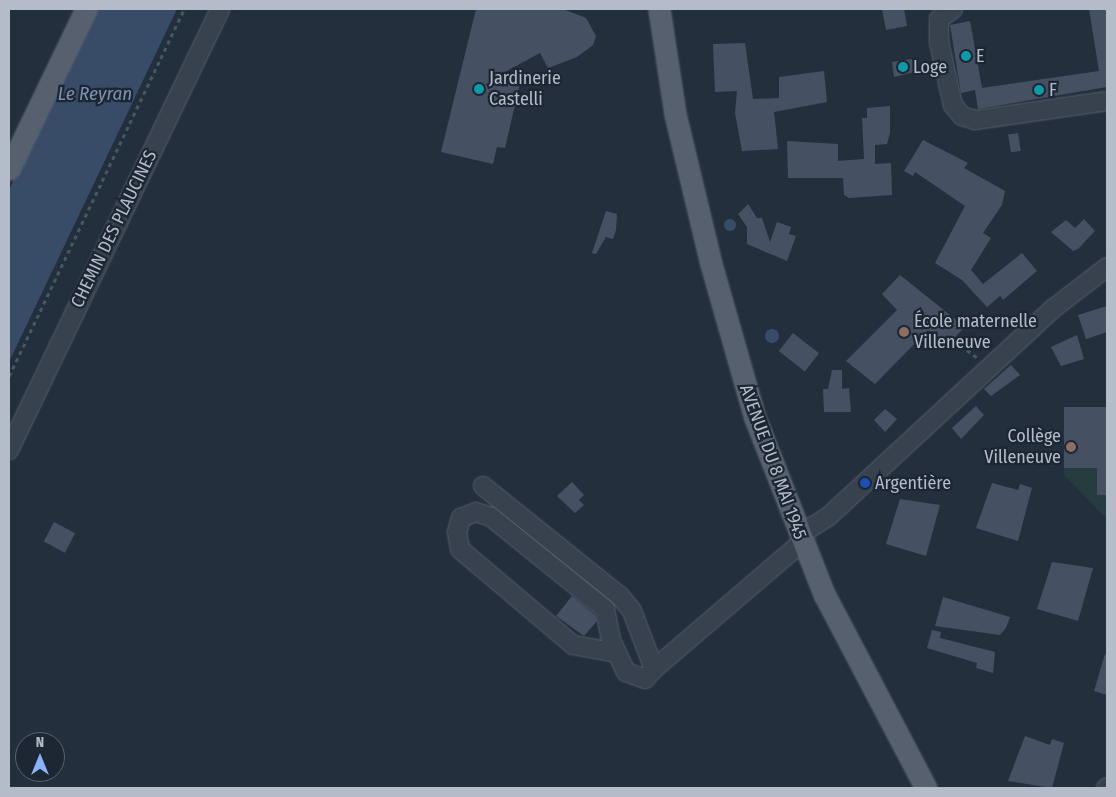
<!DOCTYPE html>
<html>
<head>
<meta charset="utf-8">
<style>
  body { margin:0 }
  #map { position:relative; width:1116px; height:797px; overflow:hidden; background:#242f3e; font-family:"Fira Sans Condensed",sans-serif }
  div>[style] { position:absolute }
  [style*='--x'] { left:calc(var(--x)*1px); top:calc(var(--y)*1px); width:calc(var(--w)*1px); rotate:calc(var(--a)*1deg) }
  .green>* { inset:0; background:#263c3f }
  .water>* { inset:0; background:#394c67 }
  .round { border-radius:50% }
  .building>* { inset:0; background:#455162; transform-origin:0 0 }
  .path>* { height:2.5px; margin-top:-1.25px; transform-origin:0; background:repeating-linear-gradient(90deg,#44595c 0 4px,transparent 0 8px) }
  .roads { filter:drop-shadow(0 0 1px #565f6c) drop-shadow(0 0 1px #565f6c) }
  .minor>* { height:18px; margin:-9px; padding:0 9px; transform-origin:9px; border-radius:9px; background:#38414e }
  .major>* { height:21px; margin:-10.5px; padding:0 10.5px; transform-origin:10.5px; border-radius:10.5px; background:#56606e }
  .dots>* { width:14px; height:14px; translate:-50% -50%; box-sizing:border-box; border:2px solid #1d2633; border-radius:50% }
  span { translate:-50% -50%; white-space:nowrap; text-align:center; line-height:1.15; -webkit-text-stroke:4.5px #1d2633; paint-order:stroke }
  .poi-label { font-size:18px; color:#b4bcc9 }
  .left { translate:0 -50%; text-align:left }
  .right { translate:-100% -50%; text-align:right }
  .street-label { font-size:18px; color:#b4bcc9 }
  .water-label { font-size:19px; color:#7c92b1; font-style:italic }
  .frame { position:absolute; inset:0; border:10px solid #b4bcc9; pointer-events:none }
  .north { position:absolute; left:15px; top:732px; width:50px; height:50px; box-sizing:border-box; background:#1d2633; border:1px solid #59626f; border-radius:50%; rotate:0deg; font-size:14px; font-weight:700; line-height:20px; text-align:center; color:#b4bcc9 }
  .north::after { content:''; display:block; margin:auto; width:18px; height:22px; background:#8ab4f8; clip-path:polygon(50% 0,100% 100%,50% 72%,0 100%) }
</style>
</head>
<body>
<div id="map">
  <div class="green">
    <div style="clip-path:polygon(1064px 468px,1097px 468px,1097px 495px,1107px 495px,1107px 519px,1064px 475px)"></div>
  </div>
  <div class="water">
    <div style="clip-path:polygon(94px 9px,177px 9px,9px 362px,9px 190px)"></div>
    <div class="round" style="left:724px;top:219px;width:12px;height:12px"></div>
    <div class="round" style="left:765px;top:329px;width:14px;height:14px"></div>
  </div>
  <div class="building">
    <div style="clip-path:polygon(476px 9px,563px 9px,586px 18px,596px 36px,593px 45px,577px 57px,548px 68px,540px 53px,503px 73px,521px 79px,505px 148px,497px 147px,493px 164px,441px 152px)"></div>
    <div style="clip-path:polygon(882px 9px,904px 9px,907px 26px,886px 30px)"></div>
    <div style="clip-path:polygon(1089px 9px,1107px 9px,1107px 87px,978px 109px,975px 90px,961px 93px,950px 25px,970px 21px,982px 88px,1099px 71px)"></div>
    <div style="clip-path:polygon(745px 43px,753px 99px,779px 98px,779px 77px,824px 71px,827px 102px,774px 112px,778px 149px,742px 151px,735px 113px,737px 91px,715px 92px,713px 44px)"></div>
    <div style="clip-path:polygon(912px 59px,915px 72px,894px 77px,892px 62px)"></div>
    <div style="clip-path:polygon(890px 106px,890px 133px,887px 144px,875px 145px,875px 164px,891px 163px,892px 195px,849px 198px,844px 195px,843px 178px,788px 178px,787px 141px,838px 144px,838px 161px,864px 159px,862px 118px,867px 118px,867px 108px)"></div>
    <div style="left:1018px;top:133px;width:18px;height:10px;rotate:81deg"></div>
    <div style="clip-path:polygon(923px 140px,968px 163px,964px 168px,1005px 191px,1002px 205px,983px 233px,991px 238px,971px 270px,983px 284px,1022px 253px,1037px 271px,1003px 300px,1000px 296px,987px 307px,962px 280px,935px 263px,965px 206px,915px 172px,913px 176px,904px 171px)"></div>
    <div style="clip-path:polygon(748px 204px,757px 218px,762px 218px,770px 242px,777px 222px,791px 227px,789px 234px,796px 236px,787px 261px,747px 244px,747px 227px,738px 214px)"></div>
    <div style="clip-path:polygon(606px 211px,617px 214px,616px 230px,613px 239px,606px 237px,596px 254px,592px 253px)"></div>
    <div style="clip-path:polygon(1084px 219px,1095px 231px,1078px 249px,1073px 251px,1051px 232px,1066px 220px,1075px 228px)"></div>
    <div style="clip-path:polygon(900px 275px,965px 327px,946px 346px,928px 330px,875px 384px,846px 361px,897px 310px,882px 294px)"></div>
    <div style="clip-path:polygon(1107px 306px,1107px 332px,1086px 339px,1078px 315px)"></div>
    <div style="left:793px;top:333px;width:33px;height:23px;rotate:38deg"></div>
    <div style="clip-path:polygon(1077px 335px,1084px 359px,1061px 366px,1051px 347px)"></div>
    <div style="clip-path:polygon(1011px 365px,1020px 375px,991px 396px,984px 389px)"></div>
    <div style="clip-path:polygon(832px 370px,842px 370px,842px 389px,849px 388px,851px 412px,824px 412px,823px 389px,828px 389px)"></div>
    <div style="clip-path:polygon(976px 406px,984px 415px,961px 439px,952px 428px)"></div>
    <div style="clip-path:polygon(1064px 407px,1107px 407px,1107px 495px,1097px 495px,1097px 468px,1064px 468px)"></div>
    <div style="clip-path:polygon(885px 409px,897px 419px,885px 432px,874px 420px)"></div>
    <div style="clip-path:polygon(572px 482px,584px 495px,579px 500px,584px 505px,575px 513px,557px 496px)"></div>
    <div style="clip-path:polygon(992px 483px,1018px 490px,1020px 484px,1032px 488px,1018px 541px,976px 528px)"></div>
    <div style="clip-path:polygon(900px 499px,940px 505px,926px 556px,886px 544px)"></div>
    <div style="left:54px;top:522px;width:24px;height:22px;rotate:28deg"></div>
    <div style="clip-path:polygon(1052px 562px,1093px 568px,1078px 621px,1037px 609px)"></div>
    <div style="clip-path:polygon(572px 596px,595px 615px,597px 621px,584px 636px,556px 616px)"></div>
    <div style="clip-path:polygon(943px 597px,1010px 617px,1006px 628px,1000px 635px,935px 626px)"></div>
    <div style="clip-path:polygon(932px 630px,941px 632px,940px 638px,995px 652px,993px 673px,976px 668px,977px 663px,927px 648px)"></div>
    <div style="clip-path:polygon(1105px 654px,1107px 654px,1107px 695px,1094px 691px)"></div>
    <div style="clip-path:polygon(1025px 736px,1050px 745px,1052px 739px,1064px 743px,1052px 788px,1008px 781px)"></div>
  </div>
  <div class="path">
    <div style="--x:967;--y:350;--w:14;--a:36"></div>
    <div style="--x:9;--y:376;--w:407;--a:-64.5"></div>
  </div>
  <div class="roads">
    <div class="minor">
      <div style="--x:953;--y:9;--w:17;--a:144"></div>
      <div style="--x:939;--y:19;--w:23;--a:90"></div>
      <div style="--x:939;--y:42;--w:65;--a:77.5"></div>
      <div style="--x:953;--y:105;--w:14;--a:51"></div>
      <div style="--x:962;--y:116;--w:14;--a:17"></div>
      <div style="--x:975;--y:120;--w:133;--a:-8.2"></div>
      <div style="--x:9;--y:450;--w:489;--a:-64.4"></div>
      <div style="--x:483;--y:486;--w:176;--a:38.8"></div>
      <div style="--x:620;--y:596;--w:19;--a:51"></div>
      <div style="--x:632;--y:611;--w:62;--a:69.2"></div>
      <div style="--x:654;--y:669;--w:195;--a:-40.6"></div>
      <div style="--x:799;--y:535;--w:34;--a:-32"></div>
      <div style="--x:828;--y:517;--w:308;--a:-42.8"></div>
      <div style="--x:1054;--y:308;--w:67;--a:-37.7"></div>
      <div style="--x:617;--y:653;--w:45;--a:-169.7"></div>
      <div style="--x:573;--y:645;--w:148;--a:-139.7"></div>
      <div style="--x:460;--y:549;--w:17;--a:-100"></div>
      <div style="--x:457;--y:532;--w:15;--a:-74"></div>
      <div style="--x:461;--y:518;--w:16;--a:-22"></div>
      <div style="--x:476;--y:512;--w:16;--a:18"></div>
      <div style="--x:491;--y:517;--w:146;--a:38.9"></div>
      <div style="--x:605;--y:609;--w:32;--a:79"></div>
      <div style="--x:611;--y:640;--w:14;--a:65"></div>
      <div style="--x:617;--y:653;--w:21;--a:65"></div>
      <div style="--x:626;--y:672;--w:20;--a:20"></div>
      <div style="--x:645;--y:679;--w:13;--a:-48"></div>
      <div style="--x:1106;--y:788;--w:1;--a:-45"></div>
    </div>
    <div class="major">
      <div style="--x:659;--y:9;--w:106;--a:81.3"></div>
      <div style="--x:675;--y:114;--w:154;--a:76.5"></div>
      <div style="--x:711;--y:264;--w:160;--a:74.1"></div>
      <div style="--x:755;--y:418;--w:189;--a:68.6"></div>
      <div style="--x:824;--y:594;--w:219;--a:62.3"></div>
      <div style="--x:9;--y:169;--w:178;--a:-64.3"></div>
    </div>
  </div>
  <div class="dots">
    <div style="left:966px;top:56px;background:#0f9aa8"></div>
    <div style="left:903px;top:67px;background:#0f9aa8"></div>
    <div style="left:479px;top:89px;background:#0f9aa8"></div>
    <div style="left:1039px;top:90px;background:#0f9aa8"></div>
    <div style="left:904px;top:332px;background:#8d6e63"></div>
    <div style="left:1071px;top:447px;background:#8d6e63"></div>
    <div style="left:865px;top:483px;background:#1a4fb4"></div>
  </div>
  <div class="poi-label">
    <span class="left" style="left:976px;top:56px">E</span>
    <span class="left" style="left:913px;top:67px">Loge</span>
    <span class="left" style="left:489px;top:89px">Jardinerie<br>Castelli</span>
    <span class="left" style="left:1049px;top:90px">F</span>
    <span class="left" style="left:914px;top:332px">École maternelle<br>Villeneuve</span>
    <span class="right" style="left:1061px;top:447px">Collège<br>Villeneuve</span>
    <span class="left" style="left:875px;top:483px">Argentière</span>
  </div>
  <div class="street-label">
    <span style="left:114px;top:229px;rotate:-64deg">CHEMIN DES PLAUCINES</span>
    <span style="left:773px;top:462px;rotate:70deg">AVENUE DU 8 MAI 1945</span>
  </div>
  <div class="water-label">
    <span style="left:95px;top:94px">Le Reyran</span>
  </div>
  <div class="frame"></div>
  <div class="north">N</div>
</div>
</body>
</html>
